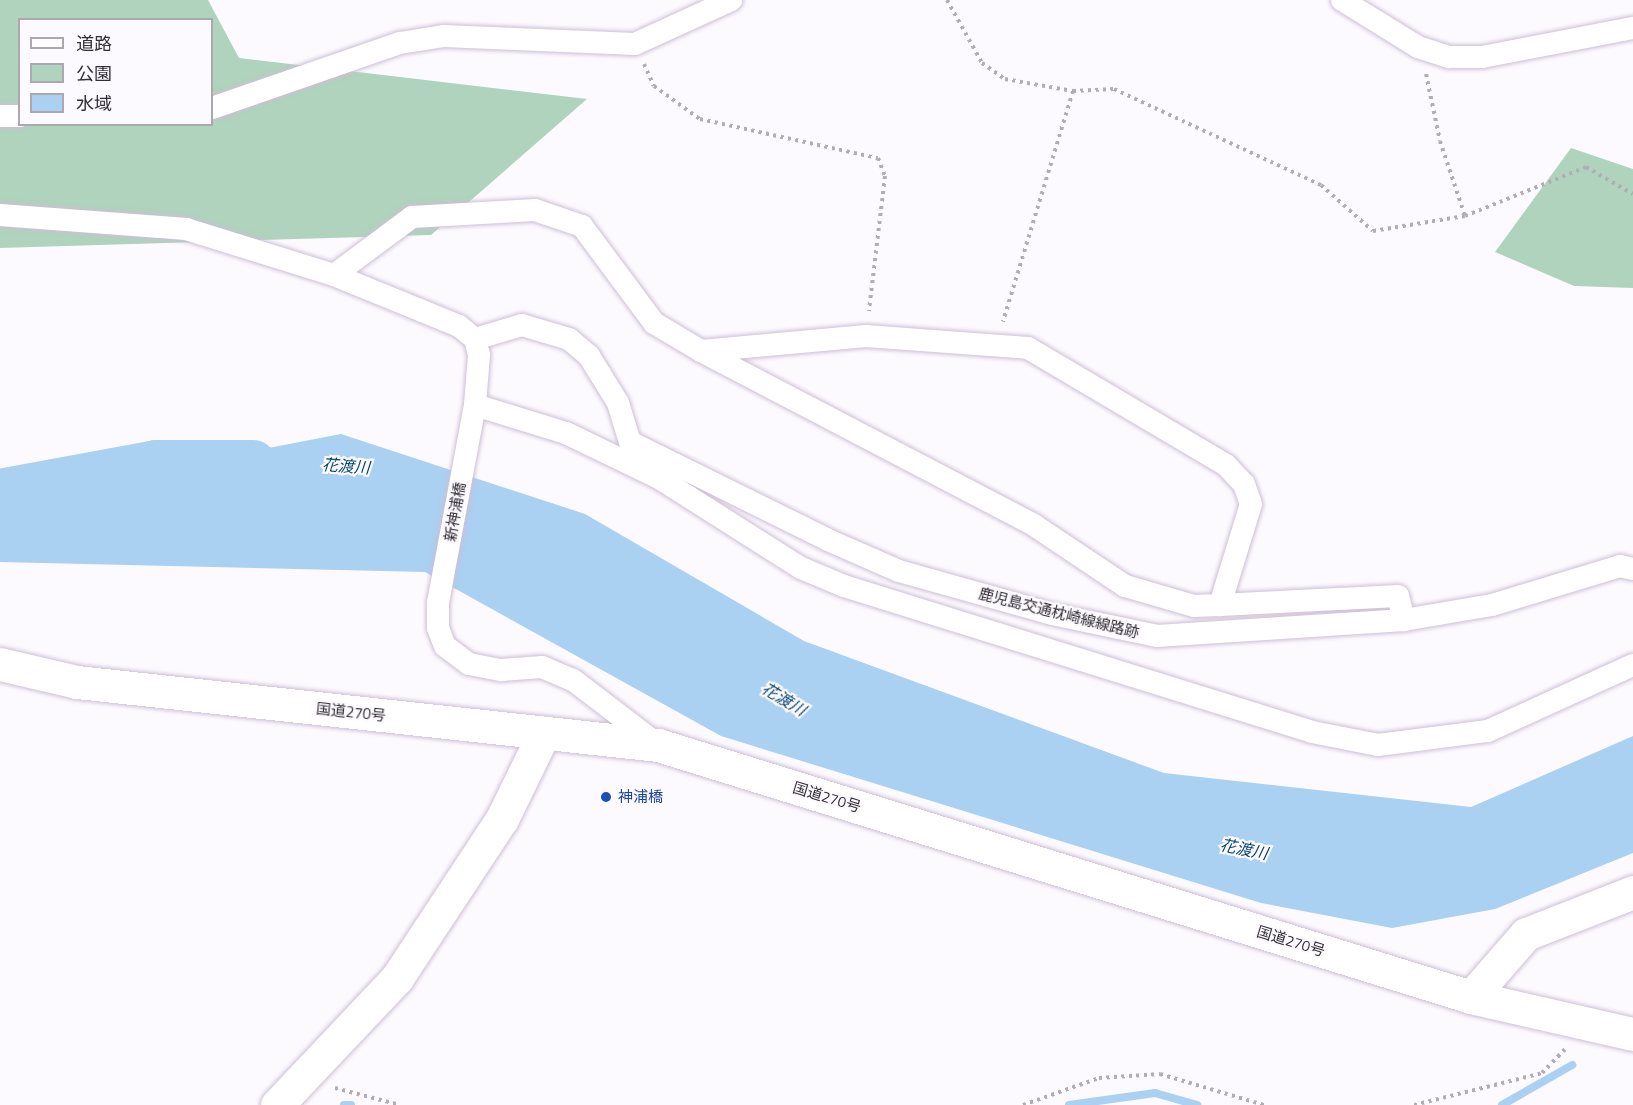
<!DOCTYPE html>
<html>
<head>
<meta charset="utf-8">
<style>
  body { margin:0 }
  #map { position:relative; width:1633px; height:1105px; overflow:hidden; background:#fdfaff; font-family:"Titillium Web","Noto Sans JP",sans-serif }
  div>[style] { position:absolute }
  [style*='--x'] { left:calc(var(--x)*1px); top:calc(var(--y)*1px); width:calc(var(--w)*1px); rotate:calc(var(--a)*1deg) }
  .green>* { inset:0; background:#afd3bc }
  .water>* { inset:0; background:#aad0f2 }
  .stream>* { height:8px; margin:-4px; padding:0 4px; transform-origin:4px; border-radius:4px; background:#aad0f2 }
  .river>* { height:48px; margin:-24px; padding:0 24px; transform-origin:24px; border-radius:24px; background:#aad0f2 }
  .path>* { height:4px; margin-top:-2px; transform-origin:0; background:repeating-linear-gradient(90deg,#b2adb4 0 3px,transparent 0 7.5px) }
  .roads { filter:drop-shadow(0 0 2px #cdbed5) drop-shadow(0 0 2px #cdbed5) }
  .street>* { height:22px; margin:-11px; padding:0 11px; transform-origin:11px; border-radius:11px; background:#fff }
  .secondary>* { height:33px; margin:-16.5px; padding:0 16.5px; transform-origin:16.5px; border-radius:16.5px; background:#fff }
  .highway>* { height:33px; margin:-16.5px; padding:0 16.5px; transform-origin:16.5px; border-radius:16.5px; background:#fff }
  .dots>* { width:16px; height:16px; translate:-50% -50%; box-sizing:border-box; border:3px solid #fdfaff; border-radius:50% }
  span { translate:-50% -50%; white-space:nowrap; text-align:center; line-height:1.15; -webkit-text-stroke:4.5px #fdfaff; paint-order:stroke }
  .street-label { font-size:15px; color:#332d36 }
  .transit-label { font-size:15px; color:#164399 }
  .left { translate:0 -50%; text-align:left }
  .water-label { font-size:16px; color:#06456f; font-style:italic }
  .legend { position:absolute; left:18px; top:18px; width:195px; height:108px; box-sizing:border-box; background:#fdfaff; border:2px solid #aca8af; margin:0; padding:8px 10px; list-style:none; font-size:18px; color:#332d36 }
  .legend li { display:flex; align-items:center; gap:12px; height:30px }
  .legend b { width:30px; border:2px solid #aca8af }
</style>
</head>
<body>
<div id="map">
  <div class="green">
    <div style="clip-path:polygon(evenodd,0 0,208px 0,239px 58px,587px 99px,431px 235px,0 248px,0 0,20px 20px,212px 20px,212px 124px,20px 124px,20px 20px)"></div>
    <div style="clip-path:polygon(1571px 148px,1633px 169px,1633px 288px,1574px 286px,1495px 252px)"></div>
  </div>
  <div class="water">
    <div style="clip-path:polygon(341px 434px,585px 514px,804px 641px,1164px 773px,1471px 807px,1633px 736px,1633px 853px,1495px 909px,1392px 928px,1261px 903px,721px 736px,425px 572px,0 562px,0 500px)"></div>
  </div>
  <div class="stream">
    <div style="--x:344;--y:1105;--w:7;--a:0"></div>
    <div style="--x:1069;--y:1105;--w:87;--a:-7.9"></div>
    <div style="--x:1155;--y:1093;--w:44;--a:15.9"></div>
    <div style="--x:1502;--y:1105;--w:81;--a:-29.7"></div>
  </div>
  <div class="river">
    <div style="--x:0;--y:493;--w:159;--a:-10.5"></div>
    <div style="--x:156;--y:464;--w:97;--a:0"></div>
  </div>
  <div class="path">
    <div style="--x:947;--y:0;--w:72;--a:60.9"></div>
    <div style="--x:982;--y:63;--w:28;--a:35"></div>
    <div style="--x:1005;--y:79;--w:69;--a:10"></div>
    <div style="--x:1073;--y:91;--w:241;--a:106.9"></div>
    <div style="--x:644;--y:64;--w:24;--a:66"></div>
    <div style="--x:654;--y:86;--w:57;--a:35.7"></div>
    <div style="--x:700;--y:119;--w:182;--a:12.4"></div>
    <div style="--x:878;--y:158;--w:19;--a:69"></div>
    <div style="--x:885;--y:176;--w:136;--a:96.8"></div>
    <div style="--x:1426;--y:74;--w:68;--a:78.2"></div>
    <div style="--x:1440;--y:141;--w:79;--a:71.6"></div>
    <div style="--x:1465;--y:216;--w:131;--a:-22"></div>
    <div style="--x:1586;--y:167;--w:54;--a:29.9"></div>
    <div style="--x:1073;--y:91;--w:41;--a:-2.8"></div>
    <div style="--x:1114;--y:89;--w:228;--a:24.9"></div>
    <div style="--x:1321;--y:185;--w:69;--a:41.5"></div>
    <div style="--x:1373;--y:231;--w:93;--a:-9.3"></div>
    <div style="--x:335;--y:1088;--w:67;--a:14.7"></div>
    <div style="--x:1023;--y:1105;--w:81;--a:-19.6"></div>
    <div style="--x:1099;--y:1078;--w:61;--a:-3.8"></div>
    <div style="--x:1160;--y:1074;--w:109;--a:16.6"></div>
    <div style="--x:1414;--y:1105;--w:132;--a:-14"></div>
    <div style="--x:1542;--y:1073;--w:33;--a:-46"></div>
  </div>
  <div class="roads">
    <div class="street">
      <div style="--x:1342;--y:0;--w:89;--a:31.7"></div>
      <div style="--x:1418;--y:47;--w:33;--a:18"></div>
      <div style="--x:1449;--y:57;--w:33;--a:0"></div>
      <div style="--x:1482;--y:57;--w:154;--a:-10.9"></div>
      <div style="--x:212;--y:108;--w:199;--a:-19.1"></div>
      <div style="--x:400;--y:43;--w:45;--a:-9"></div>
      <div style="--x:444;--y:36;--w:191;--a:2.4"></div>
      <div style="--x:635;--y:44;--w:106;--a:-24.6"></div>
      <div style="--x:0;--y:116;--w:20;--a:0"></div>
      <div style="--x:0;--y:215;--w:187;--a:4.3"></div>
      <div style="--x:186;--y:229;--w:155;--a:17.3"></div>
      <div style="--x:334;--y:275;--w:135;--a:22.2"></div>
      <div style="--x:459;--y:326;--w:21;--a:39"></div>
      <div style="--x:475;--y:339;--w:16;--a:76"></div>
      <div style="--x:479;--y:355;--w:50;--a:94.6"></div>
      <div style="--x:475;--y:405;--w:201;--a:100.6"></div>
      <div style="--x:438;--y:603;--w:25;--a:90"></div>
      <div style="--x:438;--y:628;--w:19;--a:69"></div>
      <div style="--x:445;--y:646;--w:30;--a:37"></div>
      <div style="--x:469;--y:664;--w:33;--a:11"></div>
      <div style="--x:501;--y:670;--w:41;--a:-4.2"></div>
      <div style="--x:542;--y:667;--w:34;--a:23"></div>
      <div style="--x:573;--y:680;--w:106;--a:37.3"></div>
      <div style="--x:334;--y:275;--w:97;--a:-36.6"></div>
      <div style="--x:412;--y:217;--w:123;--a:-3.3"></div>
      <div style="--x:535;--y:210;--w:50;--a:18.8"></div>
      <div style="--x:582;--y:226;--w:121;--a:53.4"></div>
      <div style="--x:654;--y:323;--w:55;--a:30.8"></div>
      <div style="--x:701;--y:351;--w:166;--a:-5.2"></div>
      <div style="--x:866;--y:336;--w:162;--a:4.2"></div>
      <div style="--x:1028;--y:348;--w:230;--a:30.6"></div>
      <div style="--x:1226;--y:465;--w:26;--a:47"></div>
      <div style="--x:1244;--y:484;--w:21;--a:71"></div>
      <div style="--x:1251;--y:504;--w:106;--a:107.1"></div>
      <div style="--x:1220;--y:605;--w:26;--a:178"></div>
      <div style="--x:1194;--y:606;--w:72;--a:-163.8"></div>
      <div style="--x:1125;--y:586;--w:110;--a:-146.2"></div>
      <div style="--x:1034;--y:525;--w:376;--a:-152.4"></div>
      <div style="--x:475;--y:339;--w:49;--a:-16.6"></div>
      <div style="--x:522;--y:325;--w:49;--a:16.6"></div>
      <div style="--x:569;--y:339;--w:26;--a:40"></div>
      <div style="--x:589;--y:356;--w:55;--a:58.3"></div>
      <div style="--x:618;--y:403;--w:41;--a:72.9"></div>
      <div style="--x:630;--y:442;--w:221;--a:26.3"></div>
      <div style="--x:828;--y:540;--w:77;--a:23.6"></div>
      <div style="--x:899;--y:571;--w:159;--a:15.7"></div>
      <div style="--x:1052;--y:614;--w:107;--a:11.8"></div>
      <div style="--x:1157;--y:636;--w:248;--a:-3.7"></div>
      <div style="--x:1404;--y:620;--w:89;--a:-9.7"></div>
      <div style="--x:1492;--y:605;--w:134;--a:-16.9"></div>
      <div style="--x:1620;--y:566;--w:13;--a:13"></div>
      <div style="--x:475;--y:405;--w:95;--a:17.1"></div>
      <div style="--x:566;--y:433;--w:103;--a:25.8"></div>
      <div style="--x:659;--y:478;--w:168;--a:32.4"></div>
      <div style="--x:801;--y:568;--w:47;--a:22.7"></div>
      <div style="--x:844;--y:586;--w:490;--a:17.3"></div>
      <div style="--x:1312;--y:732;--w:67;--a:11.1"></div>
      <div style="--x:1378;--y:745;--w:111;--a:-7.3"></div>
      <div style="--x:1488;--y:731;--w:159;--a:-24.5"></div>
      <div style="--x:1220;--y:605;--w:178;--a:-2.9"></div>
      <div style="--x:1398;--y:596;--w:25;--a:76"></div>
    </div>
    <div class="secondary">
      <div style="--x:1471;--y:997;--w:84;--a:-48.9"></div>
      <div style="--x:1526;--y:934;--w:115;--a:-21.4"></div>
      <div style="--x:277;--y:1105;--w:175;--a:-46.6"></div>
      <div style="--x:397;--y:978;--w:191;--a:-56.6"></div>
      <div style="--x:502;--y:819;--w:96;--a:-64"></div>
    </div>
    <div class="highway">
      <div style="--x:0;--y:664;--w:79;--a:13.2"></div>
      <div style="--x:77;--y:682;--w:584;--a:6.19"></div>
      <div style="--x:658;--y:745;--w:851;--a:17.22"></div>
      <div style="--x:1471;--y:997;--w:166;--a:12.9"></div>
    </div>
  </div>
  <div class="dots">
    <div style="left:606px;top:797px;background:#1a4fb4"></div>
  </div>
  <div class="street-label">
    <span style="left:455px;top:512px;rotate:-80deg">新神浦橋</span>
    <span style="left:1059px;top:613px;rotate:14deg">鹿児島交通枕崎線線路跡</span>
    <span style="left:351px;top:712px;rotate:6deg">国道270号</span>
    <span style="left:827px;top:797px;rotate:17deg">国道270号</span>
    <span style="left:1291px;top:941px;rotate:17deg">国道270号</span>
  </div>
  <div class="transit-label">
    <span class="left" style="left:618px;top:797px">神浦橋</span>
  </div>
  <div class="water-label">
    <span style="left:346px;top:466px;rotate:4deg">花渡川</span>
    <span style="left:784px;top:699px;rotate:31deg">花渡川</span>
    <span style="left:1244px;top:849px;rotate:11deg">花渡川</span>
  </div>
  <ul class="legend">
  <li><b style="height:8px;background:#fff"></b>道路</li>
  <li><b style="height:16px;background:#afd3bc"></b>公園</li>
  <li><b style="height:16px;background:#aad0f2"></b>水域</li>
  </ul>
</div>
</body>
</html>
